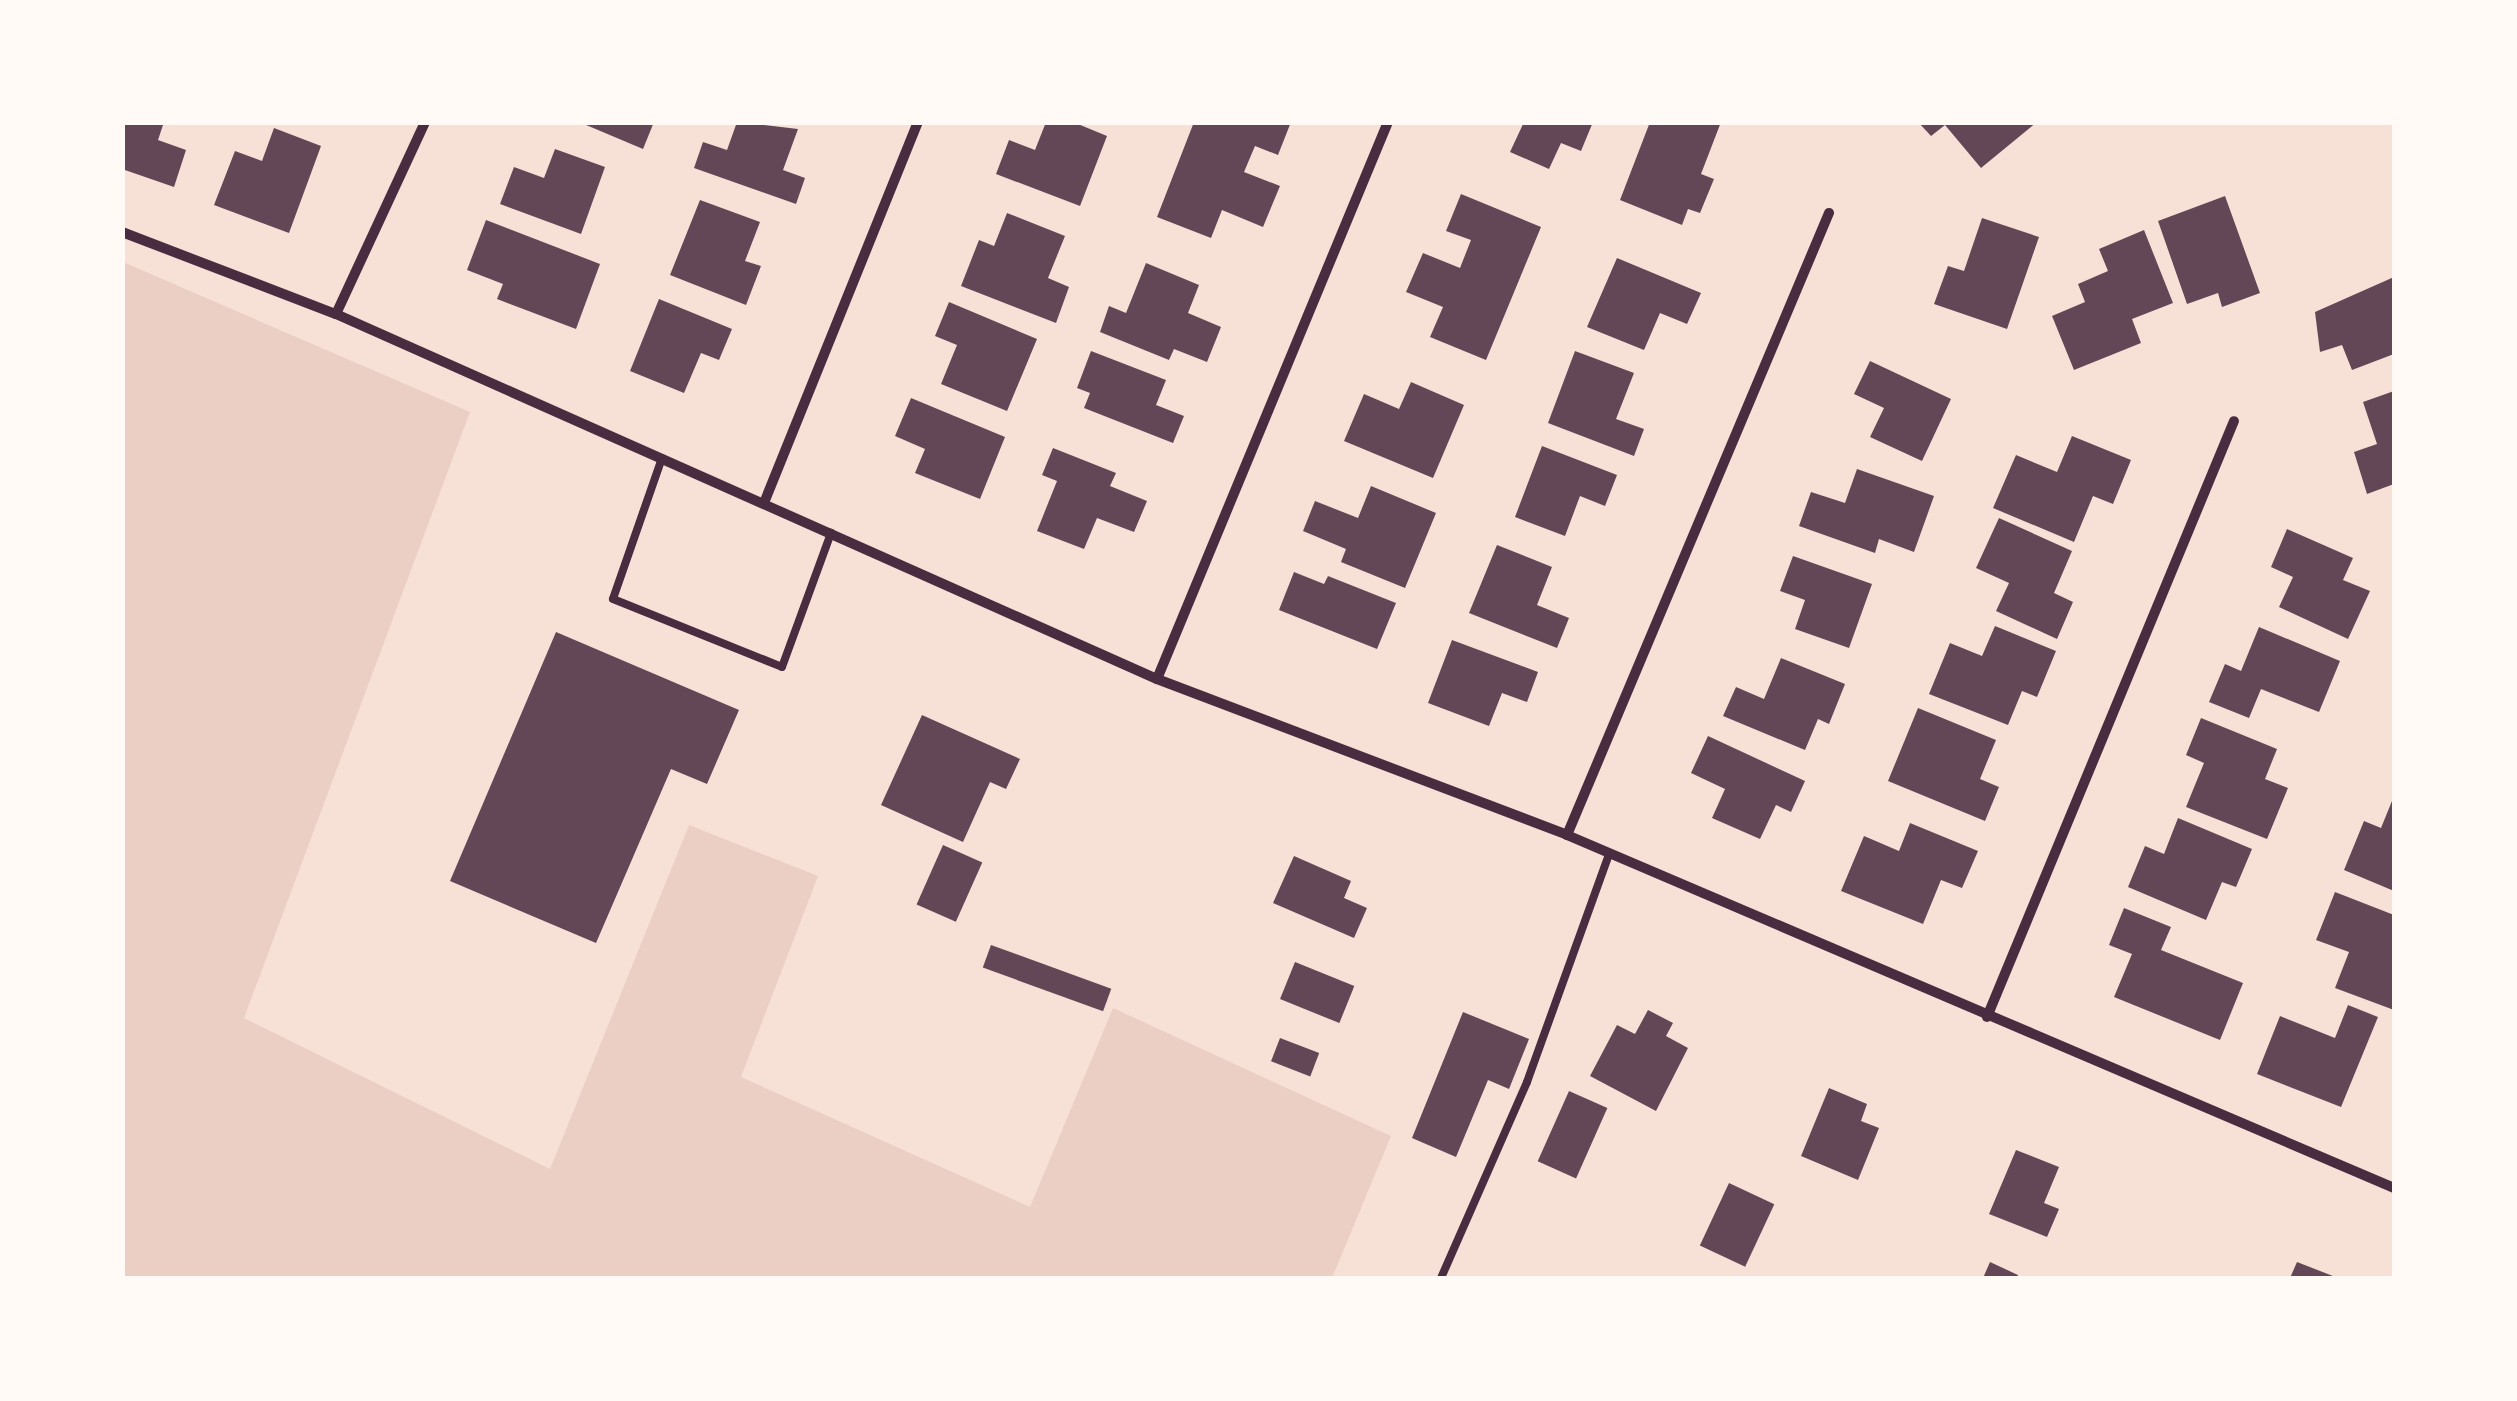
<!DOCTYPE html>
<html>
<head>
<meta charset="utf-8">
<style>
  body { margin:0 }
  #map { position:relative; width:2517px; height:1401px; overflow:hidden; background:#f7e1d7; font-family:Roboto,sans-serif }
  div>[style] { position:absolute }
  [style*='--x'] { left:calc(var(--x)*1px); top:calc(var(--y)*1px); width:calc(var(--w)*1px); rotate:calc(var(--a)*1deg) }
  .green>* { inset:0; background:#ebcfc5 }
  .building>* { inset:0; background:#644757; transform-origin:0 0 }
  .service>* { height:8px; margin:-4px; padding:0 4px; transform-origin:4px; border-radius:4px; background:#4a2c40 }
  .minor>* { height:10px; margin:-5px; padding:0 5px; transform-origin:5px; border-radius:5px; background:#4a2c40 }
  span { translate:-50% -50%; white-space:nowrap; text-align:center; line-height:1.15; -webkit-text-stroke:8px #fffaf5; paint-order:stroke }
  .frame { position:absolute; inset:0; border:125px solid #fffaf5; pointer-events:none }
</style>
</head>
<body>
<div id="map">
  <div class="green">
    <div style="clip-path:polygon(123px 262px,470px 412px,244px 1018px,550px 1169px,689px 825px,818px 876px,741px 1077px,1030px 1207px,1113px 1008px,1391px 1136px,1332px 1278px,123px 1278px)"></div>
  </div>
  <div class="building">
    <div style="clip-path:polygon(122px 122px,164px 122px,158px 140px,186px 150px,174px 187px,122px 169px)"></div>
    <div style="clip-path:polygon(579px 122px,654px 122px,643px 149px)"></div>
    <div style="clip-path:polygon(737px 122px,798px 129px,783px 170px,805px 178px,796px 204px,694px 168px,703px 142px,727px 150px)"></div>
    <div style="clip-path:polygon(1046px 122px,1073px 122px,1107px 136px,1080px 206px,996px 174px,1009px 140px,1035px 150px)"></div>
    <div style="clip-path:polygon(1194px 122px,1291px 122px,1278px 155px,1255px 146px,1244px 172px,1280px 186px,1263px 227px,1222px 210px,1211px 238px,1157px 217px)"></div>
    <div style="clip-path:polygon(1524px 122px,1593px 122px,1581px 151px,1561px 143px,1549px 169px,1510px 152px)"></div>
    <div style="clip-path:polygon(1650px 122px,1721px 122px,1701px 174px,1714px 179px,1700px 213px,1688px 209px,1682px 225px,1620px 200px)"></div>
    <div style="clip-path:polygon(1918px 122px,2037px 122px,1981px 168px,1945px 125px,1931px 136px)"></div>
    <div style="clip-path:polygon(274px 128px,321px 146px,289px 233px,214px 205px,235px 151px,262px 161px)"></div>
    <div style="clip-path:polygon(555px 149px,605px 167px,581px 234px,500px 204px,514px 167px,544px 178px)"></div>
    <div style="clip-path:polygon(1461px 194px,1541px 227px,1486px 360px,1430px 337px,1443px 307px,1406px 292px,1423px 253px,1460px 268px,1471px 240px,1446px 231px)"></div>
    <div style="clip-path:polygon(2225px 196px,2260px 293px,2222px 307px,2218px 293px,2187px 304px,2158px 221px)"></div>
    <div style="clip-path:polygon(700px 200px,760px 222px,745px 261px,761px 266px,746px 305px,670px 275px)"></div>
    <div style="clip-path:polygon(1007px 213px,1065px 236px,1048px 278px,1069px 287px,1056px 323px,961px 286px,979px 240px,994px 246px)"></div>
    <div style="clip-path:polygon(1982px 218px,2039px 237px,2007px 329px,1934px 304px,1948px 266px,1964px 271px)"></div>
    <div style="clip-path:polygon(486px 220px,600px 264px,576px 329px,497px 299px,503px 284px,467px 270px)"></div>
    <div style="clip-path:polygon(2144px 230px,2173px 303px,2132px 319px,2141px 343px,2074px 370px,2052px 316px,2085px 302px,2078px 284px,2108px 271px,2099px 249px)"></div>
    <div style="clip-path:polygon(1617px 258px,1701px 293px,1687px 324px,1660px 313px,1644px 350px,1587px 327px)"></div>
    <div style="clip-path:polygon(1146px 263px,1199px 285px,1188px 313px,1221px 327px,1207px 362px,1174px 349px,1169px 360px,1100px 332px,1109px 306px,1126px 313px)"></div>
    <div style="clip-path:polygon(2394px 277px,2394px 354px,2352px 370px,2342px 345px,2320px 352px,2315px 312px)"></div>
    <div style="clip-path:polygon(659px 299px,732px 329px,719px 360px,701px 353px,684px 393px,630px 371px)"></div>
    <div style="clip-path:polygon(949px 302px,1037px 339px,1007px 411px,941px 384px,957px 345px,935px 336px)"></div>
    <div style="clip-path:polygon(1091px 351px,1166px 380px,1156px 405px,1184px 416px,1173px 443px,1084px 408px,1090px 393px,1077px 388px)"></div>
    <div style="clip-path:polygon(1575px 351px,1634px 373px,1616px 419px,1644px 429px,1634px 456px,1548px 423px)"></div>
    <div style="clip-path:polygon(1870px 361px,1951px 399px,1922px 461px,1870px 437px,1884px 408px,1854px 394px)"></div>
    <div style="clip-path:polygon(1411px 382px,1464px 405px,1433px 478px,1344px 441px,1364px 394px,1399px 409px)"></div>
    <div style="clip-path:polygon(2394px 391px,2394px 484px,2367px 494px,2354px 452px,2377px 444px,2363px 402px)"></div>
    <div style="clip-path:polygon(911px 398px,1005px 437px,980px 499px,915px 473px,925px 449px,895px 436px)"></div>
    <div style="clip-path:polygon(2072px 436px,2131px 460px,2113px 504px,2093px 496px,2074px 542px,1993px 508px,2016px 455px,2057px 472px)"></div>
    <div style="clip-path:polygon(1542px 446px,1617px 475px,1605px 506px,1580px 496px,1565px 536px,1515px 517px)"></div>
    <div style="clip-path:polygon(1053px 448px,1116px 473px,1110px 486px,1147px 501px,1134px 532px,1097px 518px,1084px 549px,1037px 531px,1057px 481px,1042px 475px)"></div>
    <div style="clip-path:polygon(1857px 469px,1934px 496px,1914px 552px,1879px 539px,1875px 553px,1799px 526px,1811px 492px,1845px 503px)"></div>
    <div style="clip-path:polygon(1371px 486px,1436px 513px,1405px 588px,1341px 562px,1346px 549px,1303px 531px,1315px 501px,1358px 518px)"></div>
    <div style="clip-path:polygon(1999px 518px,2072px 551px,2054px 593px,2073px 602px,2057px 639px,1996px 611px,2009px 583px,1976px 568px)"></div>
    <div style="clip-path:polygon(2287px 529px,2353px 558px,2343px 580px,2370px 591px,2348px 639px,2279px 607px,2293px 577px,2271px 567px)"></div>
    <div style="clip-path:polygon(1497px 545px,1552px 567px,1537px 605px,1569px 618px,1557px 648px,1469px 613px)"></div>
    <div style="clip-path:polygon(1793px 556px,1872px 584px,1849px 648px,1795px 629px,1805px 600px,1780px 591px)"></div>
    <div style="clip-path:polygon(1294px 572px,1324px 584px,1328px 576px,1396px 603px,1377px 649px,1279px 610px)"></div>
    <div style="clip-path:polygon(1995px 626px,2056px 651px,2037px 697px,2022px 691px,2008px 725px,1929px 694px,1950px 643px,1982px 656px)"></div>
    <div style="clip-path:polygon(2259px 627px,2340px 661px,2319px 712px,2261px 689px,2249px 718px,2209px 702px,2225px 664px,2241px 671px)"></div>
    <div style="clip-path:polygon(556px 632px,739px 710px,707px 784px,671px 769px,596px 943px,450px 881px)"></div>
    <div style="clip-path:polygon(1452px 640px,1538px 672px,1527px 702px,1502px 693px,1489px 726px,1428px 703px)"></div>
    <div style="clip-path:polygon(1781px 658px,1845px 684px,1829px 724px,1818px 719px,1805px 750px,1723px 716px,1736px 687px,1764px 699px)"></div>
    <div style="clip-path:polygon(1918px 708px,1996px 740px,1980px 779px,1999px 787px,1985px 821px,1888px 781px)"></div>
    <div style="clip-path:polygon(922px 715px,1020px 759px,1006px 789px,990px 782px,963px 842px,881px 805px)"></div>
    <div style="clip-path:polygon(2201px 718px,2277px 749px,2265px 779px,2288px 788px,2267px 839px,2186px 807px,2204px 763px,2186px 755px)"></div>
    <div style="clip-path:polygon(1708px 736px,1805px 781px,1791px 812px,1776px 805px,1760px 839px,1712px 818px,1725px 789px,1691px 773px)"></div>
    <div style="clip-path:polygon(2394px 796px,2394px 891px,2344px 870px,2364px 821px,2381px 828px)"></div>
    <div style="clip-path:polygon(2178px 818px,2252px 849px,2236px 887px,2222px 882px,2206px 920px,2128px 887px,2145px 846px,2164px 854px)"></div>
    <div style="clip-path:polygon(1910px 823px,1978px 851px,1962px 888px,1941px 880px,1923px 924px,1841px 891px,1864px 836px,1899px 851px)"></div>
    <div style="left:943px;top:845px;width:43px;height:65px;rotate:24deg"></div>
    <div style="clip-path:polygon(1294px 856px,1351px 881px,1344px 898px,1367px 908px,1354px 938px,1273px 903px)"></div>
    <div style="clip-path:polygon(2335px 892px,2394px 915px,2394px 1010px,2335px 988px,2349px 952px,2316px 940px)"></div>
    <div style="clip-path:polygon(2124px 908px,2171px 927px,2161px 950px,2243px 983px,2220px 1040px,2114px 997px,2132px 954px,2109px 945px)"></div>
    <div style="left:991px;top:945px;width:128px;height:24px;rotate:20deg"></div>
    <div style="left:1295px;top:962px;width:64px;height:40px;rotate:22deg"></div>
    <div style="clip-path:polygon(2348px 1005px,2378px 1017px,2341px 1107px,2257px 1074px,2280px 1016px,2335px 1038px)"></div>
    <div style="clip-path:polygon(1648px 1010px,1673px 1023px,1666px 1036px,1688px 1048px,1656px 1111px,1590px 1076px,1617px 1025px,1635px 1034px)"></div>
    <div style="clip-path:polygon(1463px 1012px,1529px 1039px,1509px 1089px,1488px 1080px,1456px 1157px,1412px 1138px)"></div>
    <div style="left:1280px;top:1038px;width:42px;height:25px;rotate:21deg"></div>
    <div style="clip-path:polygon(1829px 1088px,1867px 1104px,1861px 1121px,1879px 1128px,1858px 1180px,1801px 1156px)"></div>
    <div style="left:1569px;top:1091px;width:42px;height:77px;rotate:24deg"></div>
    <div style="clip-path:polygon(2016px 1150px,2059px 1167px,2044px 1203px,2059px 1209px,2047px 1237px,1989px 1214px)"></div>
    <div style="left:1729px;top:1183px;width:50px;height:69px;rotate:25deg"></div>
    <div style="clip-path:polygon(1990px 1262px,2018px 1275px,2017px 1278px,1983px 1278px)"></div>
    <div style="clip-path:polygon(2297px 1262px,2338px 1278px,2290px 1278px)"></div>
  </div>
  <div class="service">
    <div style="--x:662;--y:458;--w:149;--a:109.2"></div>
    <div style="--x:613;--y:599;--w:182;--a:21.9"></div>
    <div style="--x:782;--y:667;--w:143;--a:-69.9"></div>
    <div style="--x:1441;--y:1278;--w:214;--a:-66.3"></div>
    <div style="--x:1527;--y:1082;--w:242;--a:-70.2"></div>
  </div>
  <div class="minor">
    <div style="--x:122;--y:232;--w:229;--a:21"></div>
    <div style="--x:336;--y:314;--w:898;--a:23.97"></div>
    <div style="--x:1157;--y:679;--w:439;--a:20.8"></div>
    <div style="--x:1567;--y:835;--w:899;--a:23.11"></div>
    <div style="--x:336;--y:314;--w:212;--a:-65.1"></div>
    <div style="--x:764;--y:503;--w:411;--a:-68"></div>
    <div style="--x:1157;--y:679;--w:603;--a:-67.48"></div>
    <div style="--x:1567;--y:835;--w:675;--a:-67.16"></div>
    <div style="--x:1987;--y:1017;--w:645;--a:-67.49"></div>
  </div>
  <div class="frame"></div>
</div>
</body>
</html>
